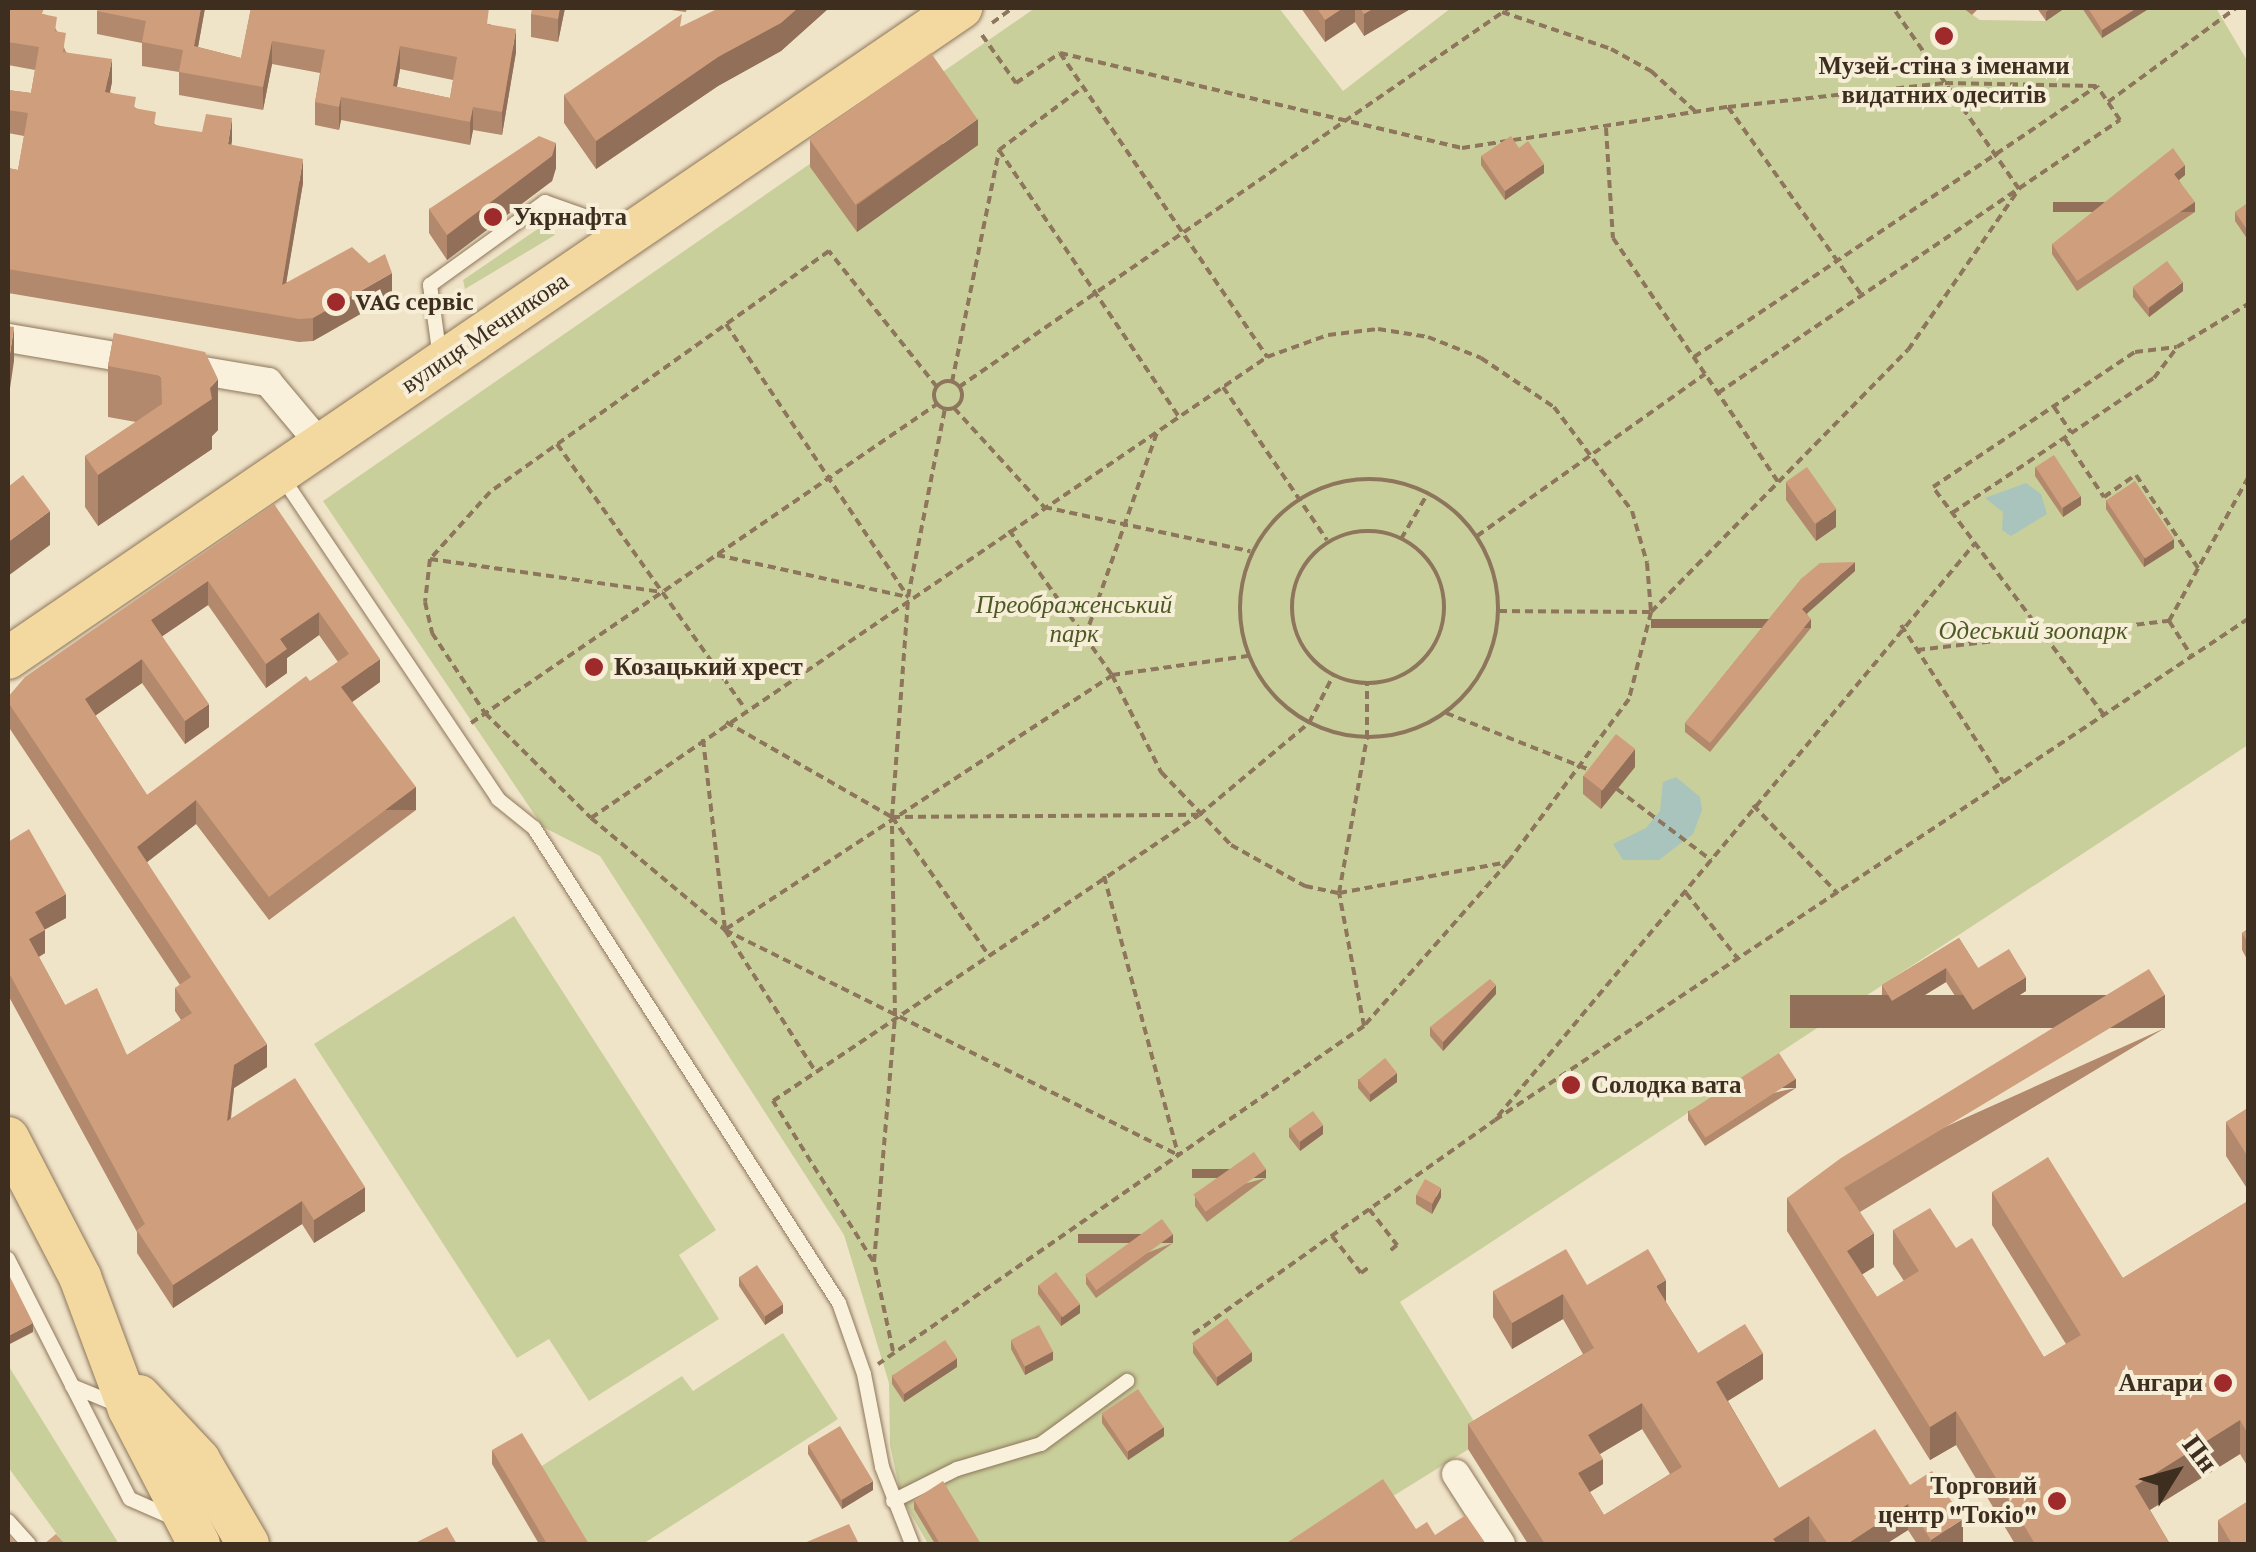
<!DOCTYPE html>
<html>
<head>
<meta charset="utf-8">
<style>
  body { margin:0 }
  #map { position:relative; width:2256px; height:1552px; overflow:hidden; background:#f0e4c8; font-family:"Crimson Pro",serif }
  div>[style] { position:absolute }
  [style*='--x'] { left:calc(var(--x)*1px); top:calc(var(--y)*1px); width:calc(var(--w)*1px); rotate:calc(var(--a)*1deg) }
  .green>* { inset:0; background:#c9cf9b }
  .water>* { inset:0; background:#a9c4bc }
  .path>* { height:4px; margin-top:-2px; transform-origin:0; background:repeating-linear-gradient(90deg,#8d765c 0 8px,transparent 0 13px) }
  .path>.ring { margin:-2px; padding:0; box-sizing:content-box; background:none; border:4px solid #8d765c; border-radius:50% }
  .roads { filter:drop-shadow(0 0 2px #8d765c) drop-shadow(0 0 2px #8d765c) }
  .service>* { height:14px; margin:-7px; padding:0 7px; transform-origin:7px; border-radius:7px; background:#faf1dc }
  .minor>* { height:28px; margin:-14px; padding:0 14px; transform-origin:14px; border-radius:14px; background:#faf1dc }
  .primary>* { height:42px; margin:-21px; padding:0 21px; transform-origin:21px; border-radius:21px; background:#f3d9a0 }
  .wall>* { inset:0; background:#b2896c }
  .shaded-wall>* { inset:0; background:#916f58; transform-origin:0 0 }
  .building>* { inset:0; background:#cf9f7d; transform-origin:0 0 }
  .dots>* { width:28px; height:28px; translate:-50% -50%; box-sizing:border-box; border:5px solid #f7eed8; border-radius:50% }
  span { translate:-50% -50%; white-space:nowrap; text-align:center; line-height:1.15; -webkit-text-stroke:8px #f7eed8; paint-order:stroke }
  .poi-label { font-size:25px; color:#3d2e20; font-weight:700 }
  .left { translate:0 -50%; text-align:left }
  .right { translate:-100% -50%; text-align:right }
  .street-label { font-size:25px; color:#3d2e20 }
  .park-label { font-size:25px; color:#4d5a26; font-style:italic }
  .frame { position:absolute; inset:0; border:10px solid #3d2e20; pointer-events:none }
  .north { position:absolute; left:2126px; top:1422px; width:100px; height:100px; -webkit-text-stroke:8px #f7eed8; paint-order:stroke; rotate:53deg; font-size:28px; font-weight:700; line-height:40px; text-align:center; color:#3d2e20 }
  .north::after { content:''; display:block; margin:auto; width:35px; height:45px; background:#3d2e20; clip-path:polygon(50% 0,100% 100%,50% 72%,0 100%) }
</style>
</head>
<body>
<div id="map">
  <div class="green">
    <div style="clip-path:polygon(1035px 8px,1279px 8px,1343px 91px,1451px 8px,1963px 8px,1980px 20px,2045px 21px,2065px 8px,2216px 8px,2248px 62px,2248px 745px,1400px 1302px,1485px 1439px,1316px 1544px,928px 1544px,901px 1496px,890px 1445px,889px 1383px,844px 1235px,600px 856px,543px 827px,323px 501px)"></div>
    <div style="clip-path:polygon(548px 222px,555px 235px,465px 289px,463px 280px)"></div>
    <div style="clip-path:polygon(514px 916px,716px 1230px,679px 1255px,719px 1319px,589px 1401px,549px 1339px,517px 1358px,314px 1044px)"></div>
    <div style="clip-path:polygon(783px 1333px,838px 1419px,643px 1544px,586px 1544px,537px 1469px,682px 1376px,693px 1391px)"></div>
    <div style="clip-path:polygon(8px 1365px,119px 1544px,64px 1544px,8px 1467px)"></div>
  </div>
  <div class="water">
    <div style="clip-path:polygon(2026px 483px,2041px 494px,2047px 514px,2011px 536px,2002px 530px,2003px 512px,1985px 498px)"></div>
    <div style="clip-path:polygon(1676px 777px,1700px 797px,1702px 810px,1693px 834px,1659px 860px,1623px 860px,1613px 844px,1646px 828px,1660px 811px,1663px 782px)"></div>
  </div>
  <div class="path">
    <div style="--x:1502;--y:12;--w:115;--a:18.7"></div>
    <div style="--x:1611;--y:49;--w:46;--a:28.8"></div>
    <div style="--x:1651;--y:71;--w:59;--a:42.3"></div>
    <div style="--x:992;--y:23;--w:26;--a:-36"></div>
    <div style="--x:982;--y:35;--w:59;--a:54.7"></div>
    <div style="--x:1016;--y:83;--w:53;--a:-34.3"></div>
    <div style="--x:1060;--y:53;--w:413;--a:13.3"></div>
    <div style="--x:1462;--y:148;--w:269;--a:-8.8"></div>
    <div style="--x:1728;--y:107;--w:218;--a:-6.3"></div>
    <div style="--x:1945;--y:83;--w:152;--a:1.1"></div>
    <div style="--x:1060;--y:53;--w:368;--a:55.7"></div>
    <div style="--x:2108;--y:102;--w:159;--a:-36.3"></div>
    <div style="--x:1728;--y:107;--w:229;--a:54.6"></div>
    <div style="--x:1606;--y:128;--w:110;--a:86.4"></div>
    <div style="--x:1613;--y:238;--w:295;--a:55.9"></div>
    <div style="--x:999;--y:150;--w:320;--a:56"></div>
    <div style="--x:726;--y:324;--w:328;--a:56.3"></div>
    <div style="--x:1694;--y:357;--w:486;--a:-33.9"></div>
    <div class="ring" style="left:934px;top:381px;width:24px;height:24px"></div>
    <div style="--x:952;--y:382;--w:237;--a:-78.5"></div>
    <div style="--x:999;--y:150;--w:104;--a:-36.8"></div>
    <div style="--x:937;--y:387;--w:174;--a:-128.5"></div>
    <div style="--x:829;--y:251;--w:416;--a:144.6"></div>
    <div style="--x:490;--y:492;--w:90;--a:131.8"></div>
    <div style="--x:430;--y:559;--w:43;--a:96.6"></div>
    <div style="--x:425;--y:602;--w:32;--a:77"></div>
    <div style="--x:432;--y:633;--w:96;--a:56.5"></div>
    <div style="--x:485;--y:713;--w:149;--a:44.7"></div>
    <div style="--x:591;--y:818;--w:175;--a:39.9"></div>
    <div style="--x:725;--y:930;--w:506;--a:26.41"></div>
    <div style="--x:959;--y:387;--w:668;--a:-34.57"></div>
    <div style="--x:1223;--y:387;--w:185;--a:55.8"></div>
    <div style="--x:1718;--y:393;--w:486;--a:-34.2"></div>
    <div style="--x:2120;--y:120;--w:41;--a:-124.1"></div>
    <div style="--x:2054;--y:407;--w:30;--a:56"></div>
    <div style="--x:954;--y:408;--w:134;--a:47.7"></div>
    <div style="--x:1044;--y:507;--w:211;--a:12.1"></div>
    <div style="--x:2065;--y:439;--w:70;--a:56.1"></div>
    <div style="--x:2104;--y:497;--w:39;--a:-35"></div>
    <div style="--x:2136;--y:475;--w:112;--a:56.3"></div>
    <div style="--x:557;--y:444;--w:325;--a:54.6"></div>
    <div class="ring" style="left:1240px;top:479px;width:254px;height:254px"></div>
    <div style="--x:1952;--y:513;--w:243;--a:-33.8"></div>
    <div style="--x:2154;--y:378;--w:39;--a:-53"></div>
    <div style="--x:2177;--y:347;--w:83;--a:-31.2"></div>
    <div style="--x:1009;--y:530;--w:178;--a:54.6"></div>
    <div style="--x:1112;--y:675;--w:109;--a:63.2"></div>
    <div style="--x:1161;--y:772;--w:101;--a:46.2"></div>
    <div style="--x:1231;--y:845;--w:85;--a:29"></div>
    <div style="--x:1305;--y:886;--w:35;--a:12"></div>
    <div style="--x:1339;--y:893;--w:172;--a:-10.4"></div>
    <div class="ring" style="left:1292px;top:531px;width:148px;height:148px"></div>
    <div style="--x:1477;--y:536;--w:280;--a:-35.4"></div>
    <div style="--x:1401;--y:539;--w:53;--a:-59.6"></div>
    <div style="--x:717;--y:555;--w:196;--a:12.4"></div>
    <div style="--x:430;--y:559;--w:235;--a:8.1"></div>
    <div style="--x:1499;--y:611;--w:152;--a:0.4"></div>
    <div style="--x:1651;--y:612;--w:367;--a:-45.6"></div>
    <div style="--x:1908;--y:350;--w:196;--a:-55.4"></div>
    <div style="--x:2019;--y:189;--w:221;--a:-124.8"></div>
    <div style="--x:2169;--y:621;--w:163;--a:-61.1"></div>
    <div style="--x:2169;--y:621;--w:40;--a:57.1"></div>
    <div style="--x:1901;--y:625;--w:189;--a:56.9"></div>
    <div style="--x:1085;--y:637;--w:219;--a:-70.6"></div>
    <div style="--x:1917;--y:650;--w:254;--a:-6.6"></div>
    <div style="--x:1446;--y:713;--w:155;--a:21.6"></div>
    <div style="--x:2104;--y:715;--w:285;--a:-126.9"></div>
    <div style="--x:1933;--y:487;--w:243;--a:-33.8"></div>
    <div style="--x:2135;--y:352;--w:42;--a:-6.8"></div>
    <div style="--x:726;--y:722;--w:191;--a:29.8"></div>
    <div style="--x:892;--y:817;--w:167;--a:55"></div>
    <div style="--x:471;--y:723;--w:565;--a:-34.39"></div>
    <div style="--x:703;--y:739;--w:192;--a:83.4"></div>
    <div style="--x:725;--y:930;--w:167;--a:57.4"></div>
    <div style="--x:1617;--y:789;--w:118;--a:37.1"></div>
    <div style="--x:1753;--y:805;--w:123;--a:46.3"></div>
    <div style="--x:892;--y:817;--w:306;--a:-0.4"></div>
    <div style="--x:591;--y:818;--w:818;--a:-34.29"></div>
    <div style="--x:1267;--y:357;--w:65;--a:-19.8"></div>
    <div style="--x:1328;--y:335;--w:50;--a:-6.8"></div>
    <div style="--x:1378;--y:329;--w:51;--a:9.1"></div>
    <div style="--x:1428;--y:337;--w:57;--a:21.6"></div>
    <div style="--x:1481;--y:358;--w:88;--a:33.9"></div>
    <div style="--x:1554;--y:407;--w:130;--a:53.1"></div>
    <div style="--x:1632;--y:511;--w:54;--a:73.9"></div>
    <div style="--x:1647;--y:563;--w:49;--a:85.3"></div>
    <div style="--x:1651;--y:612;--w:90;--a:104.2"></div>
    <div style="--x:1629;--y:699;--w:203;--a:126.6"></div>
    <div style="--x:1508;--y:862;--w:218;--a:131.3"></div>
    <div style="--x:1364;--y:1026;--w:592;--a:145.18"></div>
    <div style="--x:1104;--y:876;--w:289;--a:75.1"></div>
    <div style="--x:1686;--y:893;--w:85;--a:51.7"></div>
    <div style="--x:726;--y:929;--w:462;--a:-33.3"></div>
    <div style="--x:1112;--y:675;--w:137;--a:-8"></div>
    <div style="--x:1364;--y:1026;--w:135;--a:-100.6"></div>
    <div style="--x:1339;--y:893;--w:158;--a:-79.8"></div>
    <div style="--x:1367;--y:738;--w:56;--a:-90"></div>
    <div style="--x:1498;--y:1116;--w:746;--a:-50.22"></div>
    <div style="--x:1369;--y:1209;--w:46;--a:52.1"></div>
    <div style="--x:1397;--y:1245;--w:13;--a:141"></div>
    <div style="--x:1332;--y:1236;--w:47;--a:51.9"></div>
    <div style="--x:1361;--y:1273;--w:10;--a:-37"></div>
    <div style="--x:873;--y:1261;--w:189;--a:-122"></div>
    <div style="--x:773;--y:1101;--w:513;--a:-33.88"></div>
    <div style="--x:1199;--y:815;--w:143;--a:-39.9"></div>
    <div style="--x:1309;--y:723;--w:55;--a:-63"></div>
    <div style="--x:1193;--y:1334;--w:370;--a:-35.3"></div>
    <div style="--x:1495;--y:1120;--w:904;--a:-33.64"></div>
    <div style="--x:893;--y:1351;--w:91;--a:-102.1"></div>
    <div style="--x:874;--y:1262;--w:247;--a:-85.1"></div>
    <div style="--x:895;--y:1016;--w:199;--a:-90.9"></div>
    <div style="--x:892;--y:817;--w:221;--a:-85.8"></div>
    <div style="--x:908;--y:597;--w:193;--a:-78.9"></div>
  </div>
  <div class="roads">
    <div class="service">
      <div style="--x:440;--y:358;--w:74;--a:-97.8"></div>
      <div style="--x:430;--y:285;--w:142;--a:-35.8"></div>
      <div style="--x:545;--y:202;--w:63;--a:19.6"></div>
      <div style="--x:282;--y:477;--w:388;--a:56.1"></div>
      <div style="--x:498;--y:799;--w:46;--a:38.9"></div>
      <div style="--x:534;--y:828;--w:564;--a:57.3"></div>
      <div style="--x:839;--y:1303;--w:75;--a:70.6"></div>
      <div style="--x:864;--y:1374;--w:95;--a:79"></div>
      <div style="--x:882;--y:1467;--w:83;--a:68.7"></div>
      <div style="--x:8;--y:1259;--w:269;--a:63.1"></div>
      <div style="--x:130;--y:1499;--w:45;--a:23.7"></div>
      <div style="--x:72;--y:1386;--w:50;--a:22.4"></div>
      <div style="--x:893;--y:1501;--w:72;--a:-26.6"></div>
      <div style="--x:957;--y:1469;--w:88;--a:-16.6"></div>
      <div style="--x:1041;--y:1444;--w:107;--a:-36.2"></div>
      <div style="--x:8;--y:1521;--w:31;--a:48"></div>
    </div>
    <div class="minor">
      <div style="--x:8;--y:338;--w:264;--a:9.6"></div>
      <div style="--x:268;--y:382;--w:81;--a:50"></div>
      <div style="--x:1456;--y:1474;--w:83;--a:57.3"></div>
    </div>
    <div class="primary">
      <div style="--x:8;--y:658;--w:1154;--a:-34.3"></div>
      <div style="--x:8;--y:1138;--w:157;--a:62.6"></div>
      <div style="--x:80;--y:1277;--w:141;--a:69.6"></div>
      <div style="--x:129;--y:1409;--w:152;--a:62.6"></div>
      <div style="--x:139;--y:1396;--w:88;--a:46.8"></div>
      <div style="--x:199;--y:1460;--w:97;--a:59.7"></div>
    </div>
  </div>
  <div class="wall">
    <div style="clip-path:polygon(8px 8px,47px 15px,57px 31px,66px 52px,112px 82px,110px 92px,136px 108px,156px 125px,231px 145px,303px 183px,286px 282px,392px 296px,313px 341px,299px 342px,8px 293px,8px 168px,18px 170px,24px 136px,8px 133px,8px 90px,31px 93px,35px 70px,8px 65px)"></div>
    <div style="clip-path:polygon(evenodd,205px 8px,198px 47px,241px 58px,251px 8px,490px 24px,516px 52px,502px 135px,473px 130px,470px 145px,341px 120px,339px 130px,315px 125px,315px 102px,320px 73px,272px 64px,263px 110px,179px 95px,179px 72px,142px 66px,142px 43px,97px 34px,97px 11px,205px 8px,400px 69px,453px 80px,450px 98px,397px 87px,400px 69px)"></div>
    <div style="clip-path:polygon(565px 8px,558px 42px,531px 37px,531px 14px)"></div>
    <div style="clip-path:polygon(656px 8px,687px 8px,686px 12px)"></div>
    <div style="clip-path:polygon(829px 8px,781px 51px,718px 86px,596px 169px,564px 123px,564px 95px,682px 26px)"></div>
    <div style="clip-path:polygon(1301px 8px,1412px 8px,1364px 36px,1355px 22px,1325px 42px)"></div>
    <div style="clip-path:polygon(1963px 8px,1979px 8px,1972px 15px)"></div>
    <div style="clip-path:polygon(2037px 8px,2065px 8px,2046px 21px)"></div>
    <div style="clip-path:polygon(2082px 8px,2150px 8px,2102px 38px)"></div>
    <div style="clip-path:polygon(810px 140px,978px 145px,857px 232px,810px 167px)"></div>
    <div style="clip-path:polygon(1519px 148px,1544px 173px,1505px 200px,1481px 165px,1481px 156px)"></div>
    <div style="clip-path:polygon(556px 168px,552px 181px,447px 260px,429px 233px,429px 209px)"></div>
    <div style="clip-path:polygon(2185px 175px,2179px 180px,2195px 212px,2077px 291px,2052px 254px,2052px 244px)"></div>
    <div style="clip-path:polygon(2248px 203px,2248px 240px,2235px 221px,2235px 212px)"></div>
    <div style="clip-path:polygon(2133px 288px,2183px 291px,2149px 317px,2133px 297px)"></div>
    <div style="clip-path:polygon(114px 333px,218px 430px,212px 436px,212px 449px,98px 526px,85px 507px,85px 456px,136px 422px,108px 417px,108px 366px)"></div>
    <div style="clip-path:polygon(2035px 467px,2081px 505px,2063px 517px,2035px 476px)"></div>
    <div style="clip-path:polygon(1786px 482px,1836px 527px,1816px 541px,1786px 500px)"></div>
    <div style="clip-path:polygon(2106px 500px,2174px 548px,2144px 567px,2106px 509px)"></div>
    <div style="clip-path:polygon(evenodd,274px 504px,380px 682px,352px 702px,416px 810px,269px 920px,196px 824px,147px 862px,267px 1067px,234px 1088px,231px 1119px,365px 1211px,314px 1243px,302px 1224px,173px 1308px,137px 1253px,137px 1232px,8px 995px,8px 842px,66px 918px,45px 929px,45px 953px,39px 957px,65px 1005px,127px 1055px,181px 1020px,175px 1011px,175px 988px,180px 985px,8px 726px,8px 697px,274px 504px,208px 605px,266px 688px,287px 673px,287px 658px,319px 635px,338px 662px,147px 795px,95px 715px,142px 683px,185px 744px,209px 727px,162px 636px,208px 605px)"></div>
    <div style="clip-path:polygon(1855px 571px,1807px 613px,1811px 628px,1710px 752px,1685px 732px,1685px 723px,1802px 578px)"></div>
    <div style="clip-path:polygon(1635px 767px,1601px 809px,1583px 794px,1583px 776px)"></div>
    <div style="clip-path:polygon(2248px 929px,2248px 961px,2242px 950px,2242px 933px)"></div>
    <div style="clip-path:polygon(1959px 938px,1978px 968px,2026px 991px,1973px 1024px,1946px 982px,1892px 1015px,1882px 998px,1882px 985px)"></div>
    <div style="clip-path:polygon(1496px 994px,1443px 1051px,1430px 1036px,1430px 1027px)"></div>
    <div style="clip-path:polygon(2165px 1028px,1860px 1212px,1874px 1267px,1862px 1274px,1877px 1297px,1904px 1281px,1893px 1264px,1893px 1230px,1956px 1248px,2044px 1357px,2066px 1344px,1992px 1225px,1992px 1192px,2123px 1278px,2248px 1201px,2248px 1467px,2240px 1454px,2150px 1510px,2170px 1544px,2015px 1544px,1956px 1445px,1930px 1460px,1787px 1231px,1787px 1198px)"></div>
    <div style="clip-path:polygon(1358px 1079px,1397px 1082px,1370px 1102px,1358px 1088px)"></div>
    <div style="clip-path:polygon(1796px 1088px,1705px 1146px,1688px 1120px,1688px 1111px)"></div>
    <div style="clip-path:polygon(2248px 1108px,2248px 1190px,2226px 1156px,2226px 1122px)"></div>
    <div style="clip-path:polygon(1289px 1128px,1323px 1134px,1300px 1151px,1289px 1137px)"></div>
    <div style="clip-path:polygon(1266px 1178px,1207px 1222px,1195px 1206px,1195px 1197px)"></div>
    <div style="clip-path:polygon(1416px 1195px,1441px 1197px,1432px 1214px,1416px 1204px)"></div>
    <div style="clip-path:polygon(1173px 1243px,1096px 1298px,1086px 1284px,1086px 1276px)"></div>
    <div style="clip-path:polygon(739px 1277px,783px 1313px,765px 1325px,739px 1286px)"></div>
    <div style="clip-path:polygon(1038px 1285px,1080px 1313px,1061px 1326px,1038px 1294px)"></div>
    <div style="clip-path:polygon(evenodd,1587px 1285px,1666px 1302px,1698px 1353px,1763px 1379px,1728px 1401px,1779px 1488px,1910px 1485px,1963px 1544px,1917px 1544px,1908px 1530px,1886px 1544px,1811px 1544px,1809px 1542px,1805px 1544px,1528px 1544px,1468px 1449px,1468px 1424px,1583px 1354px,1563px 1319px,1512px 1349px,1493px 1317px,1493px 1291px,1587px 1285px,1642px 1429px,1670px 1474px,1604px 1515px,1590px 1492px,1603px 1484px,1600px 1454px,1642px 1429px)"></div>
    <div style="clip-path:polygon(1011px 1340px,1053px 1360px,1025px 1375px,1011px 1349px)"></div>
    <div style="clip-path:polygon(1193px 1344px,1252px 1361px,1217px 1386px,1193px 1353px)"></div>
    <div style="clip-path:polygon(957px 1367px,904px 1402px,892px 1384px,892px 1375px)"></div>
    <div style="clip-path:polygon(1102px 1414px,1164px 1436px,1128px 1460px,1102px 1423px)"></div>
    <div style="clip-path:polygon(808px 1445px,873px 1490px,842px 1509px,808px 1454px)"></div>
    <div style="clip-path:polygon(492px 1450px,589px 1544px,539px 1544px,492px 1464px)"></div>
    <div style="clip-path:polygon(914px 1500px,981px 1544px,935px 1544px,914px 1509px)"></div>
    <div style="clip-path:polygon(2218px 1520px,2248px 1544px,2218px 1544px)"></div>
  </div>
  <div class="shaded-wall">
    <div style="clip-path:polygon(201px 8px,205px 8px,194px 69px,194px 46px)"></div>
    <div style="clip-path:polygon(560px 8px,565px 8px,558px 42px,558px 19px)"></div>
    <div style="clip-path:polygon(798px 8px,829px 8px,781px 51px,718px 86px,596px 169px,596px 141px,718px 57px)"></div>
    <div style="clip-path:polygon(1343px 8px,1355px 8px,1355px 22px,1325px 42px,1325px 20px)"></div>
    <div style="clip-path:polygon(1374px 8px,1412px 8px,1364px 36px,1364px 14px)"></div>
    <div style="clip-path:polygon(2052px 8px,2065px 8px,2046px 21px,2046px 12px)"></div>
    <div style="clip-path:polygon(2137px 8px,2150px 8px,2102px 38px,2102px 30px)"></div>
    <div style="clip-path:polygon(516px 29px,516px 52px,502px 135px,502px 112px)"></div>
    <div style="clip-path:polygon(272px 41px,272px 64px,263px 110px,263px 87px)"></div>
    <div style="clip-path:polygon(400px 46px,400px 69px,393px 109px,393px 86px)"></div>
    <div style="clip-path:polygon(112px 59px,112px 82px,105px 115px,105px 92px)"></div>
    <div style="clip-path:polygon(341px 97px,341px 120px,339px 130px,339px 107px)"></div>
    <div style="clip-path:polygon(473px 107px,473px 130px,470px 145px,470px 122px)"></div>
    <div style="clip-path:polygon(232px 118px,232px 141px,228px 167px,228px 144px)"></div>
    <div style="clip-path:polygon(978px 119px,978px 145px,857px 232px,857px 205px)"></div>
    <div style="clip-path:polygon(556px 143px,556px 168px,552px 181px,447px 260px,447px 235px)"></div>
    <div style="clip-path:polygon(303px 159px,303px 183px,282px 308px,282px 285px)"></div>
    <div style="clip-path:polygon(1544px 164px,1544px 173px,1505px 200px,1505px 191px)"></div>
    <div style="clip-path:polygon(2185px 165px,2185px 175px,2174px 184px,2174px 174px)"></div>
    <div style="left:2195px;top:202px;width:10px;height:142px;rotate:90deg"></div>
    <div style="clip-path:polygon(392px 273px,392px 296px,313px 341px,313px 318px)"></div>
    <div style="clip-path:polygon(2183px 282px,2183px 291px,2149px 317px,2149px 308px)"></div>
    <div style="clip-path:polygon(14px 327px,14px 361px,8px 402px,8px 367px)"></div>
    <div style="clip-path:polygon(218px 379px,218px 430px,212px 436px,212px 449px,98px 526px,98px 475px,210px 388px)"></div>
    <div style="clip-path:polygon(2081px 496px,2081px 505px,2063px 517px,2063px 508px)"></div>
    <div style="clip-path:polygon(1836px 509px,1836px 527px,1816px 541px,1816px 524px)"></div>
    <div style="clip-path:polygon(50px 511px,50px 545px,8px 576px,8px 542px)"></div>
    <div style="clip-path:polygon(2174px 539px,2174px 548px,2144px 567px,2144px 558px)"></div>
    <div style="clip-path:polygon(1855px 562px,1855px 571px,1802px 618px,1802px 609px)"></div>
    <div style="clip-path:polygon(208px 581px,208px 605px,151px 644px,151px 620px)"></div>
    <div style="clip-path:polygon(319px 612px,319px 635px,287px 658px,287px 673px,266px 688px,266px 664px,280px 639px)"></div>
    <div style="left:1811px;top:619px;width:9px;height:160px;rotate:90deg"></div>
    <div style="clip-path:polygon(142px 659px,142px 683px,85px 723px,85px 699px)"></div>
    <div style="clip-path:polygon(380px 659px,380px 682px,341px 710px,341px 687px)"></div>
    <div style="clip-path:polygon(209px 704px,209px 727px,185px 744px,185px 721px)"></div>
    <div style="clip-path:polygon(1635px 749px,1635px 767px,1601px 809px,1601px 791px)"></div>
    <div style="left:416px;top:787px;width:23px;height:184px;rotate:90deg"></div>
    <div style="clip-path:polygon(196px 800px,196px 824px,137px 870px,137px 847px)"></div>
    <div style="clip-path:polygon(66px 894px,66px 918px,35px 935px,35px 912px)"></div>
    <div style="clip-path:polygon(45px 930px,45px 953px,29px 962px,29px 939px)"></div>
    <div style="clip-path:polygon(1946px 968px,1946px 982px,1892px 1015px,1892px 1001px)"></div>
    <div style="clip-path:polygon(2026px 977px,2026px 991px,1973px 1024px,1973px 1010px)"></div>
    <div style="clip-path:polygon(1496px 985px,1496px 994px,1443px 1051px,1443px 1042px)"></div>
    <div style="left:2165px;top:995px;width:33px;height:375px;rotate:90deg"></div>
    <div style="clip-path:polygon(267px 1044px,267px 1067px,234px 1088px,227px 1145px,227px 1121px,234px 1065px)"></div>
    <div style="clip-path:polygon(1397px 1073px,1397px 1082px,1370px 1102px,1370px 1094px)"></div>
    <div style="left:1796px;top:1079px;width:9px;height:108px;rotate:90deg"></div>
    <div style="clip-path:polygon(1323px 1125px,1323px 1134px,1300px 1151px,1300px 1142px)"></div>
    <div style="left:1266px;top:1169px;width:9px;height:74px;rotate:90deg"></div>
    <div style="clip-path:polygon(365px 1187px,365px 1211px,314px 1243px,314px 1220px)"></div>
    <div style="clip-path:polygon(1441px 1188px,1441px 1197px,1432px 1214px,1432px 1205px)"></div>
    <div style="clip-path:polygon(302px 1201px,302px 1224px,173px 1308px,173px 1285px)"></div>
    <div style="clip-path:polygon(1874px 1233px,1874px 1267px,1847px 1284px,1847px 1251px)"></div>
    <div style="left:1173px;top:1234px;width:9px;height:95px;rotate:90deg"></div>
    <div style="clip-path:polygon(1666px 1280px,1666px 1306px,1656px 1286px)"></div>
    <div style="clip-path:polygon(1563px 1294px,1563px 1319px,1512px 1349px,1512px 1323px)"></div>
    <div style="clip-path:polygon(783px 1304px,783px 1313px,765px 1325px,765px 1316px)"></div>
    <div style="clip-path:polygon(1080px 1304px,1080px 1313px,1061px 1326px,1061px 1317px)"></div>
    <div style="clip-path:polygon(33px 1323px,33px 1332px,8px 1345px,8px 1336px)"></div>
    <div style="clip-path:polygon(1053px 1351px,1053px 1360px,1025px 1375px,1025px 1366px)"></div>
    <div style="clip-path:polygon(1252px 1352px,1252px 1361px,1217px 1386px,1217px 1377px)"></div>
    <div style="clip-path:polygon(1763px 1353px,1763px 1379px,1716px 1408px,1716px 1382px)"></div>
    <div style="clip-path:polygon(957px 1358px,957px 1367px,904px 1402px,904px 1393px)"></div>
    <div style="clip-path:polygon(1642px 1403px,1642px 1429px,1588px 1461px,1588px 1435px)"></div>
    <div style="clip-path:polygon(1956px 1411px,1956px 1445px,1930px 1460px,1930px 1427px)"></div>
    <div style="clip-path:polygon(2240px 1420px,2240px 1454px,2135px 1519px,2135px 1486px)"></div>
    <div style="clip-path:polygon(1164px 1427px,1164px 1436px,1128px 1460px,1128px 1451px)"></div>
    <div style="clip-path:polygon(1603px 1459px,1603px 1484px,1578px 1499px,1578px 1473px)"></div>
    <div style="clip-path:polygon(873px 1481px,873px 1490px,842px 1509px,842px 1500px)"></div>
    <div style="clip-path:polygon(1908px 1504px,1908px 1530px,1886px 1544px,1847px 1544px)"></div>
    <div style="clip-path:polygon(1809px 1516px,1809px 1542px,1805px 1544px,1773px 1544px,1773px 1539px)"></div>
    <div style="clip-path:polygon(1963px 1519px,1963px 1544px,1931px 1544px,1931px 1540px)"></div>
  </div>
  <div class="building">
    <div style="clip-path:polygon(8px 8px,44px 8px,42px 14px,57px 17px,55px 31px,66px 33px,63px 52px,112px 59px,105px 92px,136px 97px,134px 108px,156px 112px,154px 125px,202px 132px,206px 114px,232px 118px,228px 144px,303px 159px,282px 285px,352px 247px,369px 263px,385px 254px,392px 273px,313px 318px,299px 319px,8px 269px,8px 168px,18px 170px,28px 113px,8px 110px,8px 90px,31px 93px,39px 47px,8px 42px)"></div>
    <div style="clip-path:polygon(evenodd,98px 8px,201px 8px,194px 46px,241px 58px,251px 8px,489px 8px,487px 24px,516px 29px,502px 112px,473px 107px,470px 122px,341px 97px,339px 107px,315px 102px,325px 50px,272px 41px,263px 87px,179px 72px,183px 50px,142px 42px,146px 21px,97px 11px,98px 8px,400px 46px,457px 57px,450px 98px,393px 86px,400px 46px)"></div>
    <div style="clip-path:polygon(532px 8px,560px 8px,558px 19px,531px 14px)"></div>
    <div style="clip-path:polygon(719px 8px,798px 8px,781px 23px,718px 57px,596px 141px,564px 95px,682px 14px,680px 27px)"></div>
    <div style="clip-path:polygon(1317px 8px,1343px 8px,1325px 20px)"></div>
    <div style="clip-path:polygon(1360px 8px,1374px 8px,1364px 14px)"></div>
    <div style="clip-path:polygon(2088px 8px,2137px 8px,2102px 30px)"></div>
    <div style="left:931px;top:53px;width:81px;height:149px;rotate:55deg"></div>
    <div style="clip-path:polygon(539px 136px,556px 143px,552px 156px,447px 235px,429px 209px)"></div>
    <div style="clip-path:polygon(1511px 136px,1519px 148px,1528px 141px,1544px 164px,1505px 191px,1481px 156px)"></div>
    <div style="clip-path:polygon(2173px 148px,2185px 165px,2174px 174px,2195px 202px,2077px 281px,2052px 244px)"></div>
    <div style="clip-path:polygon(2248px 203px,2248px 231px,2235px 212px)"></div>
    <div style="left:2167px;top:261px;width:26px;height:43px;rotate:53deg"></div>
    <div style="clip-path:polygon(8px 326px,14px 327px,8px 367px)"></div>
    <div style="clip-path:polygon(114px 333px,205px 352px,218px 379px,210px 388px,212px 399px,98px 475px,85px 456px,162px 404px,161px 376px,108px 366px)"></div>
    <div style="left:2054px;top:455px;width:49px;height:22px;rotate:57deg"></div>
    <div style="left:1807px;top:467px;width:51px;height:26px;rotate:55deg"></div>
    <div style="clip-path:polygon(23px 475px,50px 511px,8px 542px,8px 487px)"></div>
    <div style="left:2135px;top:481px;width:70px;height:35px;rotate:56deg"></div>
    <div style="clip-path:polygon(evenodd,274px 504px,380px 659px,341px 687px,416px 787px,269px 897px,196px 800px,137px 847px,267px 1044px,234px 1065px,227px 1121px,295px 1078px,365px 1187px,314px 1220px,302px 1201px,173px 1285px,137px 1230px,145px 1224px,8px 971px,8px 842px,29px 829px,66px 894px,35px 912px,45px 930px,29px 939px,65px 1005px,97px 988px,127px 1055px,192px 1013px,175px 988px,191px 977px,8px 702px,8px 697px,25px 677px,274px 504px,208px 581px,266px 664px,287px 649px,280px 639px,319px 612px,349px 654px,310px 681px,306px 676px,147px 795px,85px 699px,142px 659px,185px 721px,209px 704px,151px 620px,208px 581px)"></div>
    <div style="clip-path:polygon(1855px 562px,1802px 609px,1811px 619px,1710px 743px,1685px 723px,1802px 578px,1820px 563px)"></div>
    <div style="left:1616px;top:734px;width:24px;height:53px;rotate:38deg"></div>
    <div style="clip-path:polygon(2248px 929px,2248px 943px,2242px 933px)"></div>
    <div style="clip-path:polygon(1959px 938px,1978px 968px,2009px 949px,2026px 977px,1973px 1010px,1946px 968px,1892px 1001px,1882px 985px)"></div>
    <div style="clip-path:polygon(2149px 969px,2165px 995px,1844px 1188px,1874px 1233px,1847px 1251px,1877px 1297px,1919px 1271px,1893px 1230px,1930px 1208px,1956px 1248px,1972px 1238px,2044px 1357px,2081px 1335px,1992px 1192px,2048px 1157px,2123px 1278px,2248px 1201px,2248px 1434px,2240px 1420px,2135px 1486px,2170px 1544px,2035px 1544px,1956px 1411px,1930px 1427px,1787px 1198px,1841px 1158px)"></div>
    <div style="clip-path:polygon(1490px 979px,1496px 985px,1443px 1042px,1430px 1027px)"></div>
    <div style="left:1779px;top:1053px;width:31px;height:108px;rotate:57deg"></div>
    <div style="left:1385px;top:1058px;width:19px;height:34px;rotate:51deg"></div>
    <div style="clip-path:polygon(2248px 1108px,2248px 1157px,2226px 1122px)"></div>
    <div style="left:1313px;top:1111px;width:17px;height:29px;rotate:54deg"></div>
    <div style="left:1254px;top:1152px;width:21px;height:74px;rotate:55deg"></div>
    <div style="left:1425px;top:1179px;width:18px;height:18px;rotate:29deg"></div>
    <div style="left:1162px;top:1219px;width:19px;height:95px;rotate:54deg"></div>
    <div style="clip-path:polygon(evenodd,1566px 1249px,1587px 1285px,1648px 1249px,1666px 1280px,1656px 1286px,1698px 1353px,1745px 1324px,1763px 1353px,1716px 1382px,1779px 1488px,1875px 1429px,1910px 1485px,1932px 1471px,1963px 1519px,1931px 1540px,1908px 1504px,1847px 1544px,1828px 1544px,1809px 1516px,1773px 1539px,1777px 1544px,1545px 1544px,1468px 1424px,1594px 1348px,1563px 1294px,1512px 1323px,1493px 1291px,1566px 1249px,1642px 1403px,1682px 1467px,1604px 1515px,1578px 1473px,1603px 1459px,1588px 1435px,1642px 1403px)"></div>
    <div style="left:757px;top:1265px;width:47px;height:22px;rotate:56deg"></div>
    <div style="left:1056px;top:1272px;width:40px;height:22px;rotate:53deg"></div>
    <div style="clip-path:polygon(8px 1273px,33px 1323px,8px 1336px)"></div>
    <div style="left:1227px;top:1318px;width:42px;height:43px;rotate:54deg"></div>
    <div style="left:1039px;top:1325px;width:30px;height:32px;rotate:62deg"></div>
    <div style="left:945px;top:1340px;width:22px;height:64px;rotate:56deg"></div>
    <div style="left:1138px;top:1389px;width:46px;height:44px;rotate:56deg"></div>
    <div style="left:840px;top:1426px;width:64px;height:37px;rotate:59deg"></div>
    <div style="clip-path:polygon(522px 1433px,589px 1544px,547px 1544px,492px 1450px)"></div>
    <div style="clip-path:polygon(1383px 1479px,1416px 1529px,1427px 1522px,1435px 1535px,1466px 1515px,1486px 1544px,1285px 1544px)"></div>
    <div style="clip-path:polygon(943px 1481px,981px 1544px,940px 1544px,914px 1500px)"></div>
    <div style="clip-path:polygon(2248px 1501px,2248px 1544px,2232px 1544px,2218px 1520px)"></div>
    <div style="clip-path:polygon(849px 1524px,859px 1544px,802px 1544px)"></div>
    <div style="clip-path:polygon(447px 1527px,457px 1544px,413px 1544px)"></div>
    <div style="clip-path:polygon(8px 1534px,17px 1544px,8px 1544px)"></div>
    <div style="clip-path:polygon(56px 1534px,65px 1544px,44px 1544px)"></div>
  </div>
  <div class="dots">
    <div style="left:1944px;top:36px;background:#9e2a2b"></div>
    <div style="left:493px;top:217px;background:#9e2a2b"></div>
    <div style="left:336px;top:302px;background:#9e2a2b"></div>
    <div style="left:594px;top:667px;background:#9e2a2b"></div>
    <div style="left:1571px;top:1085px;background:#9e2a2b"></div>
    <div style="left:2223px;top:1383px;background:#9e2a2b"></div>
    <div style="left:2057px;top:1501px;background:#9e2a2b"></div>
  </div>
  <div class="poi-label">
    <span style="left:1944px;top:81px">Музей-стіна з іменами<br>видатних одеситів</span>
    <span class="left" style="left:513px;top:217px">Укрнафта</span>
    <span class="left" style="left:356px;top:302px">VAG сервіс</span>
    <span class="left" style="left:614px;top:667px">Козацький хрест</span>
    <span class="left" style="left:1591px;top:1085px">Солодка вата</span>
    <span class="right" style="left:2203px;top:1383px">Ангари</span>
    <span class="right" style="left:2037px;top:1501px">Торговий<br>центр "Токіо"</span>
  </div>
  <div class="street-label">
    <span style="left:485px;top:333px;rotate:-34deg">вулиця Мечникова</span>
  </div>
  <div class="park-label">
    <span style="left:1074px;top:620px">Преображенський<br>парк</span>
    <span style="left:2033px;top:631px">Одеський зоопарк</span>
  </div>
  <div class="frame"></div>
  <div class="north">Пн</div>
</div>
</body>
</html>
